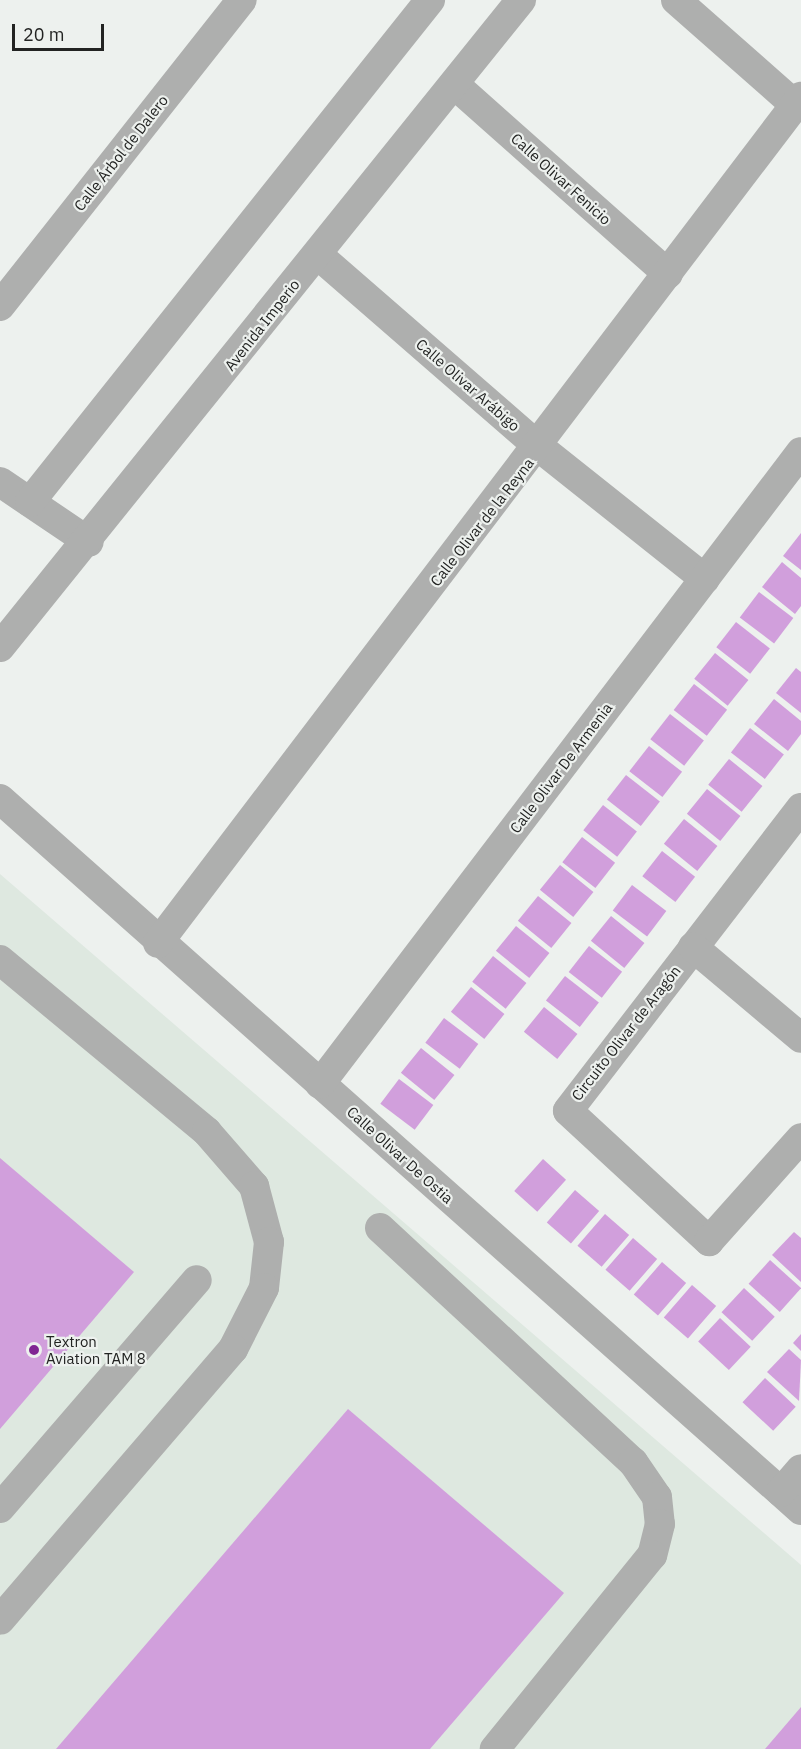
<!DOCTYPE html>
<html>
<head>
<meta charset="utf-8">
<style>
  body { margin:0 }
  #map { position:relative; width:801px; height:1749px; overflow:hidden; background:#edf1ee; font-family:"IBM Plex Sans",sans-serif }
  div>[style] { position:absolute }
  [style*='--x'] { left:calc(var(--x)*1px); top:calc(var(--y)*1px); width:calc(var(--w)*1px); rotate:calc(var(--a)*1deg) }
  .built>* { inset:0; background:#dee8e0 }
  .building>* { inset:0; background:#d19fdc; transform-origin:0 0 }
  .minor>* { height:30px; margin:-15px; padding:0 15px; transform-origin:15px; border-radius:15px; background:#aeafae }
  .dots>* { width:16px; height:16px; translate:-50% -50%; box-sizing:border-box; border:3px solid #edf1ee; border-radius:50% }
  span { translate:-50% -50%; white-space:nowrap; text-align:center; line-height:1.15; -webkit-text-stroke:4.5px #edf1ee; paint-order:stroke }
  .street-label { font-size:15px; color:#222322 }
  .poi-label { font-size:15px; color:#222322 }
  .left { translate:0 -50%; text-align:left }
  .scale { position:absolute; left:12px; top:24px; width:92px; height:27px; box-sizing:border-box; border:3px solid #222322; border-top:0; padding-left:8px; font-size:18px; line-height:21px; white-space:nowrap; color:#222322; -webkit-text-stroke:4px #edf1ee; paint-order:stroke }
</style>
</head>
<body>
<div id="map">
  <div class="built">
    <div style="clip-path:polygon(0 874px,801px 1565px,801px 1749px,0 1749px)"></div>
  </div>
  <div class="building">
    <div style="clip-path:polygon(801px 533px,801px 570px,783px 556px)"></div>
    <div style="clip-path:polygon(782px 562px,801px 578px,801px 606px,795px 614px,762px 587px)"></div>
    <div style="left:759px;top:592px;width:43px;height:32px;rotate:37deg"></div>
    <div style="left:736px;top:622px;width:43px;height:32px;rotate:38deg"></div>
    <div style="left:715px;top:653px;width:43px;height:33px;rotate:39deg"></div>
    <div style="clip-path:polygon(796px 668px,801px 672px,801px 713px,776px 693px)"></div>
    <div style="left:694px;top:684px;width:42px;height:33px;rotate:38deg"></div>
    <div style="clip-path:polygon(774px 699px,801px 721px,801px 734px,788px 751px,754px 724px)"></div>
    <div style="left:670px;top:714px;width:43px;height:32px;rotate:38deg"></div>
    <div style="left:750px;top:728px;width:43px;height:31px;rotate:38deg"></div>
    <div style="left:649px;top:746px;width:42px;height:32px;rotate:38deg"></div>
    <div style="left:729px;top:759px;width:43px;height:33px;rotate:39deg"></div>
    <div style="left:626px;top:775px;width:43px;height:31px;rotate:38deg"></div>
    <div style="left:707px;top:789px;width:43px;height:32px;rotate:39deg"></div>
    <div style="left:603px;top:805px;width:43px;height:32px;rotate:38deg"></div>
    <div style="left:684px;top:819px;width:43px;height:32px;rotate:39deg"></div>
    <div style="left:582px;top:837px;width:42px;height:32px;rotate:38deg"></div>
    <div style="left:662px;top:851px;width:42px;height:32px;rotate:38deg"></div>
    <div style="left:560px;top:865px;width:43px;height:32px;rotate:39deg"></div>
    <div style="left:632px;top:885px;width:43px;height:32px;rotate:37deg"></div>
    <div style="left:538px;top:896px;width:43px;height:32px;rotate:39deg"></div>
    <div style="left:611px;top:916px;width:43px;height:32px;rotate:39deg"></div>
    <div style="left:516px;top:926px;width:43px;height:32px;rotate:39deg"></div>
    <div style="left:589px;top:946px;width:42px;height:33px;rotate:38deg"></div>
    <div style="left:493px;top:956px;width:43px;height:33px;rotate:39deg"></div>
    <div style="left:565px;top:976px;width:43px;height:31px;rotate:38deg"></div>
    <div style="left:471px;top:987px;width:43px;height:32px;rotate:39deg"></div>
    <div style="left:544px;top:1007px;width:43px;height:32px;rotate:39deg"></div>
    <div style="left:444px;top:1018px;width:43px;height:31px;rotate:37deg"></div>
    <div style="left:421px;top:1048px;width:43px;height:32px;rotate:39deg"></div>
    <div style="left:399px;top:1079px;width:43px;height:31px;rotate:37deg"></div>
    <div style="clip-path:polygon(0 1158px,134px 1272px,0 1429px)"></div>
    <div style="left:543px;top:1159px;width:31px;height:43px;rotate:42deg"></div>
    <div style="left:575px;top:1190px;width:32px;height:43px;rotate:41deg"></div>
    <div style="left:605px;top:1214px;width:32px;height:42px;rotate:41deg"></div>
    <div style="clip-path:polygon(794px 1232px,801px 1238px,801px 1282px,772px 1255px)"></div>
    <div style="left:633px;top:1238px;width:32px;height:42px;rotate:41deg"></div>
    <div style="left:770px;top:1260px;width:42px;height:32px;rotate:42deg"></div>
    <div style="left:662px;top:1262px;width:32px;height:43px;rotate:41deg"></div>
    <div style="left:692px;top:1285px;width:32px;height:43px;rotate:41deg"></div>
    <div style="left:744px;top:1288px;width:42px;height:33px;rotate:43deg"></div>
    <div style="left:720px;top:1318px;width:42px;height:32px;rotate:43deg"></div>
    <div style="clip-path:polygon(801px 1334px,801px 1351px,793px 1343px)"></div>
    <div style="clip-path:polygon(789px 1349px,801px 1360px,799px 1401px,767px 1372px)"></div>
    <div style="left:765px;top:1378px;width:42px;height:33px;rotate:43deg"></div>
    <div style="clip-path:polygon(348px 1409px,564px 1593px,430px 1749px,56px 1749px)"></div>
    <div style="clip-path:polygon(801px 1707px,801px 1749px,765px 1749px)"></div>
  </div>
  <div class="minor">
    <div style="--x:676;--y:0;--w:159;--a:41.4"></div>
    <div style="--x:454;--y:84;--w:286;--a:41.6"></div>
    <div style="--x:318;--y:255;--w:293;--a:41"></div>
    <div style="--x:539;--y:447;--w:212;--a:38.5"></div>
    <div style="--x:0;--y:306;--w:390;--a:-51.7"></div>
    <div style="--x:0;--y:482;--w:107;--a:34"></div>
    <div style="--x:30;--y:502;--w:642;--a:-51.45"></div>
    <div style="--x:0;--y:647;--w:831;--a:-51.16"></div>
    <div style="--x:0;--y:799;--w:1071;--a:41.59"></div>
    <div style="--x:801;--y:808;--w:382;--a:127.6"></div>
    <div style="--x:568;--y:1111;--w:192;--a:42.7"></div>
    <div style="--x:709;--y:1241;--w:138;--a:-48.2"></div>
    <div style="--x:158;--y:943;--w:1063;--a:-52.76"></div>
    <div style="--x:693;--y:947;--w:141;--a:40.1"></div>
    <div style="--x:0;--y:960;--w:269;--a:39.7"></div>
    <div style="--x:207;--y:1132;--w:72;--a:49"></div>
    <div style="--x:254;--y:1186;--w:58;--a:75"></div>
    <div style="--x:269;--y:1242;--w:46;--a:96.2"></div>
    <div style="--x:264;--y:1288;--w:68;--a:116.9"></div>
    <div style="--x:233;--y:1349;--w:357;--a:130.7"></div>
    <div style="--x:320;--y:1084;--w:794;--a:-52.73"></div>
    <div style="--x:380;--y:1228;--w:345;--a:42.8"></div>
    <div style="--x:633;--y:1462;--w:42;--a:55.6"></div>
    <div style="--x:657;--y:1497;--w:27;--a:84"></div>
    <div style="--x:660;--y:1524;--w:32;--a:104"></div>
    <div style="--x:652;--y:1555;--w:250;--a:129"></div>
    <div style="--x:781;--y:1492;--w:30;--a:-49"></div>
    <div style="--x:0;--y:1508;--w:301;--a:-49.2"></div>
  </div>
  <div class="dots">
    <div style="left:34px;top:1350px;background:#802693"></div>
  </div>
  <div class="street-label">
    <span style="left:121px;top:153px;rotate:-52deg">Calle Árbol de Dalero</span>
    <span style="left:561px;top:179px;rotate:42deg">Calle Olivar Fenicio</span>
    <span style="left:262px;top:325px;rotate:-52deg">Avenida Imperio</span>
    <span style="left:468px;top:385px;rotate:41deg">Calle Olivar Arábigo</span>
    <span style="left:482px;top:522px;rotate:-52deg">Calle Olivar de la Reyna</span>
    <span style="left:561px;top:768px;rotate:-53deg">Calle Olivar De Armenia</span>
    <span style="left:626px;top:1033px;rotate:-52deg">Circuito Olivar de Aragón</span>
    <span style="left:400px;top:1155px;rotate:42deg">Calle Olivar De Ostia</span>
  </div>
  <div class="poi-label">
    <span class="left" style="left:46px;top:1350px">Textron<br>Aviation TAM 8</span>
  </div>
  <div class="scale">20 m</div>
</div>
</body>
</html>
